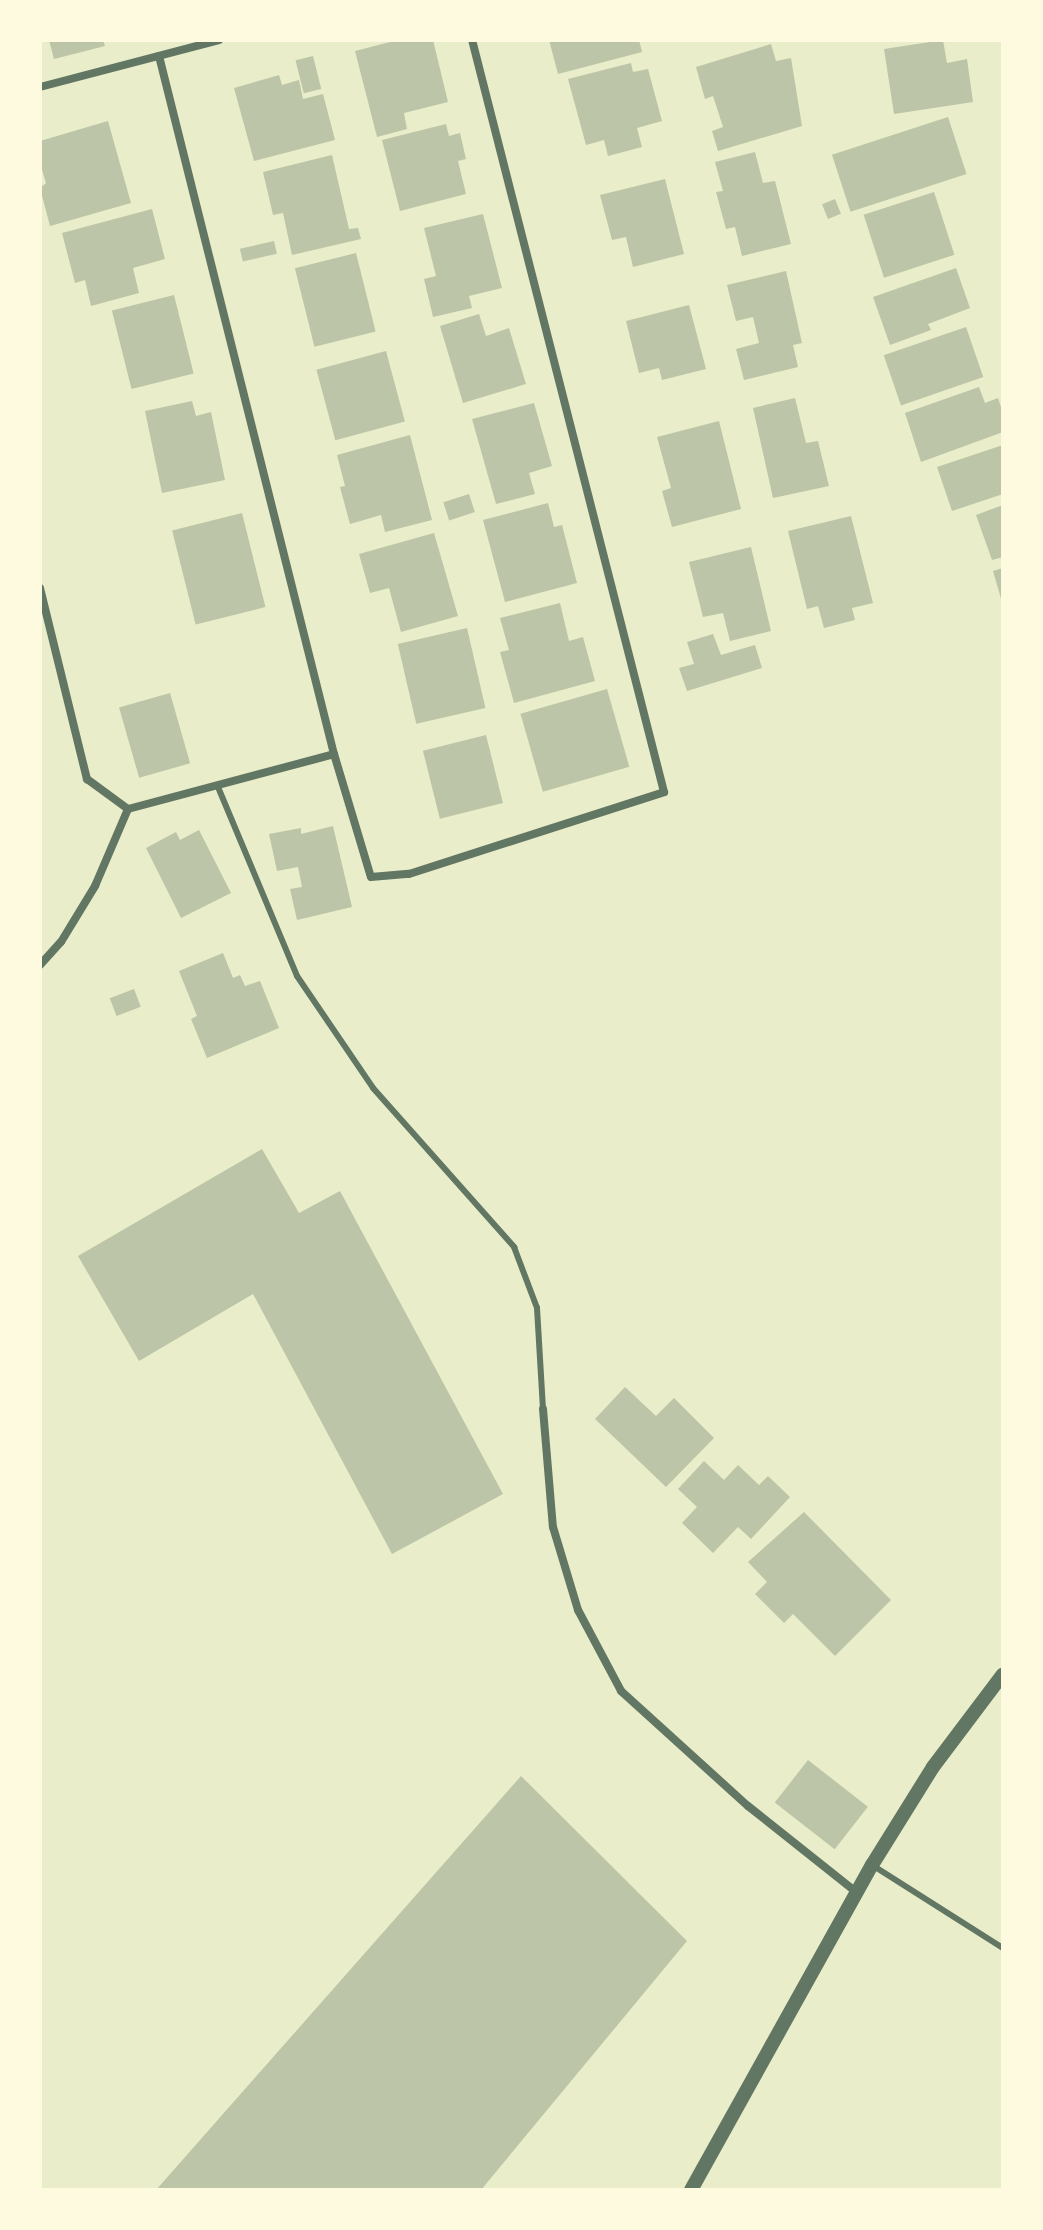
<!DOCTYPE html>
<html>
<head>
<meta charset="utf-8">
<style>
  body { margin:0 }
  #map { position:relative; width:1043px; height:2230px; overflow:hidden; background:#e9edc9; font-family:"Sofia Sans Condensed",sans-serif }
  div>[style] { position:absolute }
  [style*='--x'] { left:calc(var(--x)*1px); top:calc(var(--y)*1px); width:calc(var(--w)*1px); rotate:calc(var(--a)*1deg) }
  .building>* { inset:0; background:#bcc5a7; transform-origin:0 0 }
  .service>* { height:6px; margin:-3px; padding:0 3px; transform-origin:3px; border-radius:3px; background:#617663 }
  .minor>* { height:8px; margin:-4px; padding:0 4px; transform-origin:4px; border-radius:4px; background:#617663 }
  .tertiary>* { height:14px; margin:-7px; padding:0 7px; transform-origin:7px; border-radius:7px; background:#617663 }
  span { translate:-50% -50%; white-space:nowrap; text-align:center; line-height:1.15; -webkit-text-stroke:7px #fefae0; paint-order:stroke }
  .frame { position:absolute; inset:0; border:42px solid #fefae0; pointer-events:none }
</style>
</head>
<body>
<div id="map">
  <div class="building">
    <div style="clip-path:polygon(49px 40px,103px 40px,105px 46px,54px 59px)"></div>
    <div style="clip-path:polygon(398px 40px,433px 40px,448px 102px,404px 113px,407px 129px,377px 137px,355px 51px)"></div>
    <div style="clip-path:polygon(549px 40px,639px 40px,642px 52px,558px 74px)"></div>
    <div style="clip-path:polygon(943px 40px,947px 63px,967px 59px,973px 102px,894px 114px,884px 49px)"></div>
    <div style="clip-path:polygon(771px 44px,776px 61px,791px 58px,802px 126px,718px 151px,712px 131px,723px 127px,713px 96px,705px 99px,696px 67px)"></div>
    <div style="left:313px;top:56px;width:34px;height:18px;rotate:76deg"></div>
    <div style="clip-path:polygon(631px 63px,633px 72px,648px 69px,662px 121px,637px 128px,642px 147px,608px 156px,604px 140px,586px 145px,568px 79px)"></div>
    <div style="clip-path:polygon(279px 75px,282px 85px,299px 80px,303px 99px,323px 94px,335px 140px,254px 161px,234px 88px)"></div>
    <div style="left:948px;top:117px;width:60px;height:122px;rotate:72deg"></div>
    <div style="clip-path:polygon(108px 121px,131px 203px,50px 226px,40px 188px,46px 183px,40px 163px,40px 141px)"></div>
    <div style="clip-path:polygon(446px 124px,449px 136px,460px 133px,466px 159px,458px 161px,466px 194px,400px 211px,382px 140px)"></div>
    <div style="clip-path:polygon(755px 152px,763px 183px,775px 181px,791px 244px,742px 256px,735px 227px,726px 229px,716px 192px,723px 191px,715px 162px)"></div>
    <div style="clip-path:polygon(332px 155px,349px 229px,358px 228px,361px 239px,292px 255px,283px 213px,273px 215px,263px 172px)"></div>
    <div style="clip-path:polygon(665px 179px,684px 254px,633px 267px,626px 237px,612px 240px,600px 195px)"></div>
    <div style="left:934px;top:192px;width:66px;height:74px;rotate:72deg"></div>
    <div style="left:835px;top:199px;width:16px;height:14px;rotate:68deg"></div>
    <div style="clip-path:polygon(152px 209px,165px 259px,133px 268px,139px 293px,91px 306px,85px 280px,75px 283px,62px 233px)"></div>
    <div style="clip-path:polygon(483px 214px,502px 288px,469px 296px,472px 308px,433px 317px,424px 279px,436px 276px,424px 228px)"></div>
    <div style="left:274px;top:241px;width:13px;height:35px;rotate:77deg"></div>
    <div style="left:356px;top:253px;width:81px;height:63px;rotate:76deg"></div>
    <div style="clip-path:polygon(956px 268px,970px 308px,928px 324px,931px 330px,890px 345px,873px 297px)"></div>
    <div style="clip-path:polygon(786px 271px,802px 343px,793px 345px,798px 367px,744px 380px,736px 349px,759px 343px,753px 317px,736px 321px,727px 285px)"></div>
    <div style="left:174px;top:295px;width:81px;height:64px;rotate:76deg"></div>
    <div style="clip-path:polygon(689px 305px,706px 369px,662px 380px,659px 368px,639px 373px,626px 321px)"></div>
    <div style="clip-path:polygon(479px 314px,486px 336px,509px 328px,526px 384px,463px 403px,440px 326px)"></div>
    <div style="left:966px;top:327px;width:53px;height:87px;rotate:71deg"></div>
    <div style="left:386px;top:351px;width:73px;height:72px;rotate:75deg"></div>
    <div style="clip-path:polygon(979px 387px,985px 403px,998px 398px,1003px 413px,1003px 432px,921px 462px,905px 413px)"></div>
    <div style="clip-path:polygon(795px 398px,806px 443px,818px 441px,829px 486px,773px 498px,753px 408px)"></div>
    <div style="clip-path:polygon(192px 401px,196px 416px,211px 412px,225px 480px,162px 493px,145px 411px)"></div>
    <div style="clip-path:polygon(534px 403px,552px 466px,529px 473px,535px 494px,496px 504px,472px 419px)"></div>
    <div style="clip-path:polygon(719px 421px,741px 509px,672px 527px,662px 491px,671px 488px,657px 437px)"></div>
    <div style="clip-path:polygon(410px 435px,432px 520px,385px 532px,381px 515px,350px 524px,340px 487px,345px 486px,337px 455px)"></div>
    <div style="clip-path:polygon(1003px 445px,1003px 494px,952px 511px,937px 467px)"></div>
    <div style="left:469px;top:494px;width:19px;height:27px;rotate:72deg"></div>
    <div style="clip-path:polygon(548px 503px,554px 527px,562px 525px,577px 583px,505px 602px,483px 520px)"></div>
    <div style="clip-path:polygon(1003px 505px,1003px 557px,992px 560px,976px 515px)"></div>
    <div style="left:242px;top:513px;width:97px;height:72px;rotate:76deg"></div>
    <div style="clip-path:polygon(851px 516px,873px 603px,852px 608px,855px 620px,824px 628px,818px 606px,807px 609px,788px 531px)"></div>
    <div style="clip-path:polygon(434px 533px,458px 616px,401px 632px,389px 588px,370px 593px,359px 554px)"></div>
    <div style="clip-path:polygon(751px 547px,771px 631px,730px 641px,723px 613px,703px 617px,689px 562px)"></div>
    <div style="clip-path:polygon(1003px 568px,1003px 602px,1002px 602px,993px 571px)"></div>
    <div style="clip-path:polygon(560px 603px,569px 641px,583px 637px,595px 681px,514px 703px,500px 652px,509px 650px,500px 618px)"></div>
    <div style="left:467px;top:628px;width:82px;height:71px;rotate:77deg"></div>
    <div style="clip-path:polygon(713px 634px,721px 655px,755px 645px,762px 668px,687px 691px,679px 668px,694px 664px,687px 642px)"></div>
    <div style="left:607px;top:689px;width:81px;height:90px;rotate:74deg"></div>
    <div style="left:170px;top:693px;width:73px;height:53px;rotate:74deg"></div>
    <div style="left:486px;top:735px;width:70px;height:65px;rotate:76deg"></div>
    <div style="clip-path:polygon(333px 826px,352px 907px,297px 920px,290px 889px,302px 887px,298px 867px,277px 871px,269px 834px,301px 828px,301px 834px)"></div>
    <div style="clip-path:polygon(199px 830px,231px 893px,181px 918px,146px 848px,176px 832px,180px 840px)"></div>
    <div style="clip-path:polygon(223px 953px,233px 978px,240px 975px,245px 986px,260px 981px,279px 1028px,207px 1058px,191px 1019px,197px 1016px,179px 971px)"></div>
    <div style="left:134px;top:989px;width:19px;height:26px;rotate:69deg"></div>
    <div style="clip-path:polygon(262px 1149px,299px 1213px,340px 1191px,503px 1494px,392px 1554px,253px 1294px,139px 1361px,78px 1256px)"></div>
    <div style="clip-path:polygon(625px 1387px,656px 1416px,674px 1398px,714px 1438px,666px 1487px,595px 1419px)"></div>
    <div style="clip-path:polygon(704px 1461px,724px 1480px,738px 1465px,759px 1485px,768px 1476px,790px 1497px,751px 1539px,738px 1527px,713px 1553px,682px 1523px,697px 1507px,678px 1489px)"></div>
    <div style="clip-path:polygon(804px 1512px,891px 1600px,835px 1656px,793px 1614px,784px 1623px,755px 1594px,767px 1582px,748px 1562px)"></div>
    <div style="left:808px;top:1760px;width:76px;height:54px;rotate:38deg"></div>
    <div style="clip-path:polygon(521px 1776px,687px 1941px,481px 2190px,156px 2190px)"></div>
  </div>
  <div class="service">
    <div style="--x:218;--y:787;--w:205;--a:67.3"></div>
    <div style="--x:297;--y:976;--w:135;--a:55.8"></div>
    <div style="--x:373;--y:1088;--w:213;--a:48.4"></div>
    <div style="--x:514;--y:1247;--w:65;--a:69.3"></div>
    <div style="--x:537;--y:1308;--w:101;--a:86.6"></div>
    <div style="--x:872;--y:1865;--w:155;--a:32.4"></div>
  </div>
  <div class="minor">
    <div style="--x:159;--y:56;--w:720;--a:75.93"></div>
    <div style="--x:40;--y:87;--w:185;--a:-14.7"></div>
    <div style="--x:40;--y:588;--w:197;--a:76.2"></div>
    <div style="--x:87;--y:779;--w:51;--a:36.2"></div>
    <div style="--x:128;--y:809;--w:213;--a:-14.9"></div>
    <div style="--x:334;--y:754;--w:128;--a:73.3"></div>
    <div style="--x:371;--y:877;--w:38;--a:-5"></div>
    <div style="--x:409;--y:874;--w:268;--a:-17.8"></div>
    <div style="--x:664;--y:792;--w:776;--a:-104.32"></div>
    <div style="--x:40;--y:965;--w:31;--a:-48"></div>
    <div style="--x:61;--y:942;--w:66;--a:-58.7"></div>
    <div style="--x:95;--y:886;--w:84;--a:-66.8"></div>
    <div style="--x:543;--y:1409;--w:118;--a:85.2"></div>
    <div style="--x:553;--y:1527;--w:87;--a:73.2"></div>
    <div style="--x:578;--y:1610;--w:92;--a:62"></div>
    <div style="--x:621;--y:1691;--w:171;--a:42.2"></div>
    <div style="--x:748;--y:1806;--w:138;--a:38.5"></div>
  </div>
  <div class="tertiary">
    <div style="--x:691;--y:2190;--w:372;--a:-60.9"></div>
    <div style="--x:872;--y:1865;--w:115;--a:-58.1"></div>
    <div style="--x:933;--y:1767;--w:116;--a:-53"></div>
  </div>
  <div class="frame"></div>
</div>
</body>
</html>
